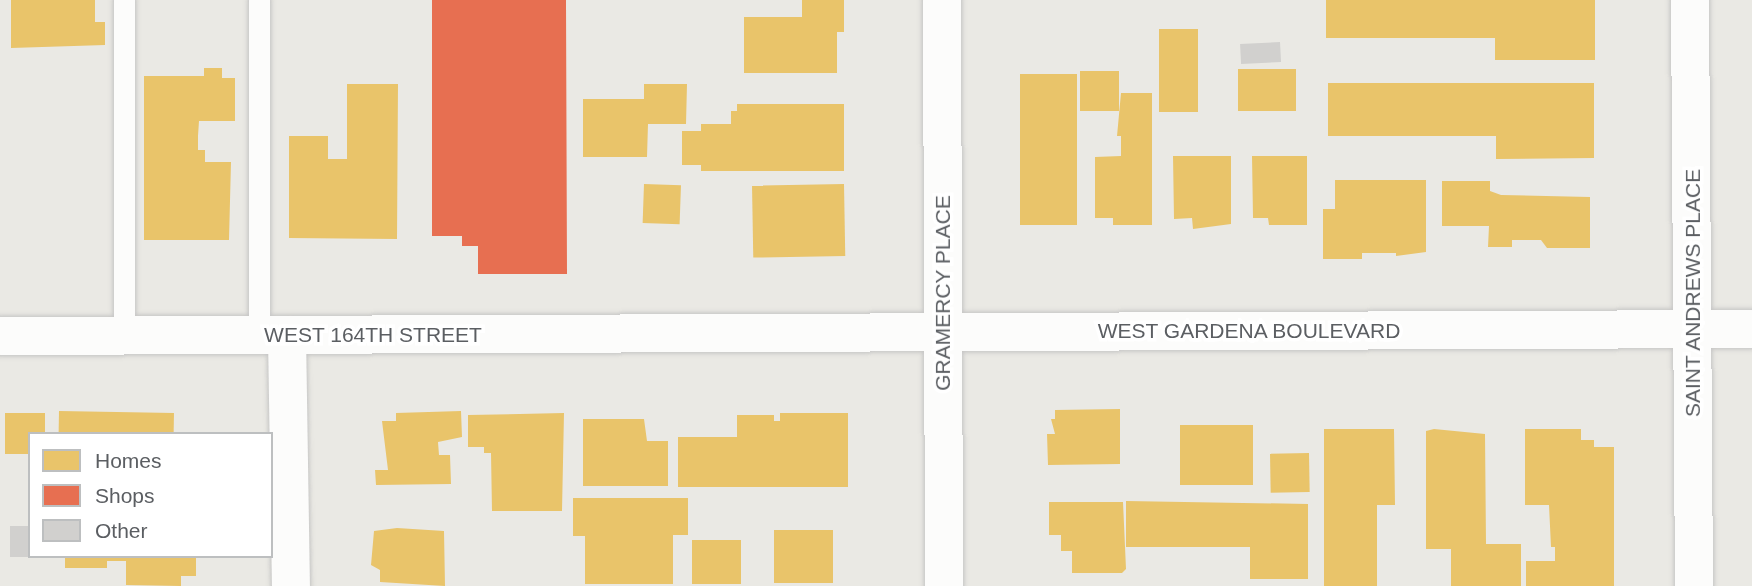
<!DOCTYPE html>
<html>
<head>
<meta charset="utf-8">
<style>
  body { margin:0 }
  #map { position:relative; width:1752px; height:586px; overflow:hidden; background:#eae9e4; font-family:Helvetica,sans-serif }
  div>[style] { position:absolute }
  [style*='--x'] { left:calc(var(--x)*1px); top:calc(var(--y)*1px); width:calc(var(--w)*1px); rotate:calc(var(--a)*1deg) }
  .homes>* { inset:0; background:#e9c46a; transform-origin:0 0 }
  .shops>* { inset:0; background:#e76f51 }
  .building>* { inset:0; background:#d1d0ce; transform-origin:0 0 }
  .roads { filter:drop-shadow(0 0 2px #c6c6c5) drop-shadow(0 0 2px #c6c6c5) }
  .service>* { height:21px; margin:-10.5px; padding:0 10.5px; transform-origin:10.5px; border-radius:10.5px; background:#fcfcfb }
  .minor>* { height:38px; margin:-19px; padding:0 19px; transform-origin:19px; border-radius:19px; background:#fcfcfb }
  .secondary>* { height:38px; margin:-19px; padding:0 19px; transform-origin:19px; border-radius:19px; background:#fcfcfb }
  span { translate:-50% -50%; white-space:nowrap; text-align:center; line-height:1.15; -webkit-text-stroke:7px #fff; paint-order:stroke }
  .street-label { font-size:21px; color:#5b5e62 }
  .legend { position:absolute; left:28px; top:432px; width:245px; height:126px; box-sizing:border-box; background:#fff; border:2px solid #bdbfc0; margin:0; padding:9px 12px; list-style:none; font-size:21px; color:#5b5e62 }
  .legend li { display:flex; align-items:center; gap:14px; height:35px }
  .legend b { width:35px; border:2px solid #bdbfc0 }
</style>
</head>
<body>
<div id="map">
  <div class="homes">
    <div style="clip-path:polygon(11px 0,95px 0,95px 22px,105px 22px,105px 45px,11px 48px)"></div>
    <div style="clip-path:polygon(802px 0,844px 0,844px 32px,837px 32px,837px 73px,744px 73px,744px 17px,802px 17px)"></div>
    <div style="clip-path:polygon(1326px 0,1595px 0,1595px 60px,1495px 60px,1495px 38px,1326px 38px)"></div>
    <div style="left:1159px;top:29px;width:39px;height:83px"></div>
    <div style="clip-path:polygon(204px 68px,222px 68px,222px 78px,235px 78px,235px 121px,199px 121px,198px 136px,198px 150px,205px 150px,205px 162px,231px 162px,229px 240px,144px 240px,144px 76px,204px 76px)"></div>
    <div style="left:1296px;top:69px;width:42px;height:58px;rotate:90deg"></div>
    <div style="left:1080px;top:71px;width:39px;height:40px"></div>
    <div style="left:1020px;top:74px;width:57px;height:151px"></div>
    <div style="clip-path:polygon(1328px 83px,1594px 83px,1594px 158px,1496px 159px,1496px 136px,1328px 136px)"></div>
    <div style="clip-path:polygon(347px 84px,398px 84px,397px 239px,289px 238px,289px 136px,328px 136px,328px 159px,347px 159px)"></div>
    <div style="clip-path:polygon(644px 84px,687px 84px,686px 124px,648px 124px,647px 157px,583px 157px,583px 99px,644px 99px)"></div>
    <div style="clip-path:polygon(1121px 93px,1152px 93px,1152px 225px,1113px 225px,1113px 218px,1095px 218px,1095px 157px,1121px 156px,1121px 136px,1117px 136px)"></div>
    <div style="clip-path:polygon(737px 104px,844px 104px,844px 171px,701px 171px,701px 165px,682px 165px,682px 131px,701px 131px,701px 124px,731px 124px,731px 111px,737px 111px)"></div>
    <div style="clip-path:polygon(1173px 156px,1231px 156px,1231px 224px,1193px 229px,1192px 218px,1174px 219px)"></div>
    <div style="clip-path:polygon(1252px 156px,1307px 156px,1307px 225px,1269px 225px,1268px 218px,1253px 218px)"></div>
    <div style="clip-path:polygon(1335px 180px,1426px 180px,1426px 252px,1396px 256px,1396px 253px,1362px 253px,1362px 259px,1323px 259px,1323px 209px,1335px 209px)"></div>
    <div style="clip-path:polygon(1442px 181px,1490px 181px,1490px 191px,1501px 195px,1590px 197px,1590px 248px,1547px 248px,1541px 240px,1512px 240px,1512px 247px,1488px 247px,1489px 226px,1442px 226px)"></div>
    <div style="left:644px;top:184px;width:37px;height:39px;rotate:2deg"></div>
    <div style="left:844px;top:184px;width:72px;height:92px;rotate:89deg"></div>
    <div style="clip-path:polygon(1120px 409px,1120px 464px,1048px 465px,1047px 434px,1055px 434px,1051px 419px,1055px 419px,1055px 410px)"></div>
    <div style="left:59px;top:411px;width:115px;height:23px;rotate:1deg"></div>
    <div style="clip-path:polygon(461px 411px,462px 437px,438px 442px,439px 455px,450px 455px,451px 484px,376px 485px,375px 470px,388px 470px,382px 421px,396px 421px,396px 413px)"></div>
    <div style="clip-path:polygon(5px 413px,45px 413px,45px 434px,30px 434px,30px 454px,5px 454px)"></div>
    <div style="clip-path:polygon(564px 413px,562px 511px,492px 511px,491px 453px,484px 453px,484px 447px,468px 447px,468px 415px)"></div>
    <div style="clip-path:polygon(780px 413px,848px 413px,848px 487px,678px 487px,678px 437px,737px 437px,737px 415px,774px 415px,774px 421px,780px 421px)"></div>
    <div style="clip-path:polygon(583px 419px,644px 419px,647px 441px,668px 441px,668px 486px,583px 486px)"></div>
    <div style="left:1253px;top:425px;width:60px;height:73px;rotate:90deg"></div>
    <div style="clip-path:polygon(1324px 429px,1394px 429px,1395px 505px,1377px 505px,1377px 586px,1324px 586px)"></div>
    <div style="clip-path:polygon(1434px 429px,1485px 434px,1486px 544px,1521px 544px,1521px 586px,1451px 586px,1451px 549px,1426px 549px,1426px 431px)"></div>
    <div style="clip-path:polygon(1525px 429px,1581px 429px,1581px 440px,1594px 440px,1594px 447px,1614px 447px,1614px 586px,1526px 586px,1526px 561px,1555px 561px,1555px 547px,1551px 547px,1549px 505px,1525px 505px)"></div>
    <div style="left:1309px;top:453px;width:39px;height:39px;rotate:89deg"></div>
    <div style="clip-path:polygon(573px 498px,688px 498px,688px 535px,673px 535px,673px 584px,585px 584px,585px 536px,573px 536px)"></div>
    <div style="clip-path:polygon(1126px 501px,1308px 504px,1308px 579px,1250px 579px,1250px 547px,1126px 547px)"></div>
    <div style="clip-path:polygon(1049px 502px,1123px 502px,1126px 569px,1122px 573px,1072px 573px,1072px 551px,1061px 551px,1061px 535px,1049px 535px)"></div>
    <div style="clip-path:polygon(397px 528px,444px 531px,445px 586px,380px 582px,380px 570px,371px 565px,374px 531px)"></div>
    <div style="left:774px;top:530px;width:59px;height:53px"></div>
    <div style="left:692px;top:540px;width:49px;height:44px"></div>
    <div style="clip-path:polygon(65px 556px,196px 556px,196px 576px,181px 576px,181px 586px,126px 585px,126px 561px,107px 561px,107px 568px,65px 568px)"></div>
  </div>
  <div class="shops">
    <div style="clip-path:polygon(432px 0,566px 0,567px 274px,478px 274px,478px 246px,462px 246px,462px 236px,432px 236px)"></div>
  </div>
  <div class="building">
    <div style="left:1280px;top:42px;width:20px;height:40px;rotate:87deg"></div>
    <div style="left:10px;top:526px;width:20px;height:31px"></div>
  </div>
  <div class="roads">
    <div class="service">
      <div style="--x:124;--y:0;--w:336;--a:90"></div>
      <div style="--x:259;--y:0;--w:335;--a:90"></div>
    </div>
    <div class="minor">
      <div style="--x:942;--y:0;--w:586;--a:89.8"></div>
      <div style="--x:1690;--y:0;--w:586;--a:89.61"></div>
      <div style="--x:287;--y:335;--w:251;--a:89.1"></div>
    </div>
    <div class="secondary">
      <div style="--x:0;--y:336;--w:1752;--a:-0.23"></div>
    </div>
  </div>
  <div class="street-label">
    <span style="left:943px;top:293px;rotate:-90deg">GRAMERCY PLACE</span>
    <span style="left:1693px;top:293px;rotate:-90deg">SAINT ANDREWS PLACE</span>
    <span style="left:1249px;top:331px">WEST GARDENA BOULEVARD</span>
    <span style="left:373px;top:335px">WEST 164TH STREET</span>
  </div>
  <ul class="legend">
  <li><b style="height:19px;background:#e9c46a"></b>Homes</li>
  <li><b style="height:19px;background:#e76f51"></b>Shops</li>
  <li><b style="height:19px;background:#d1d0ce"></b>Other</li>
  </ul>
</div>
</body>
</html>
